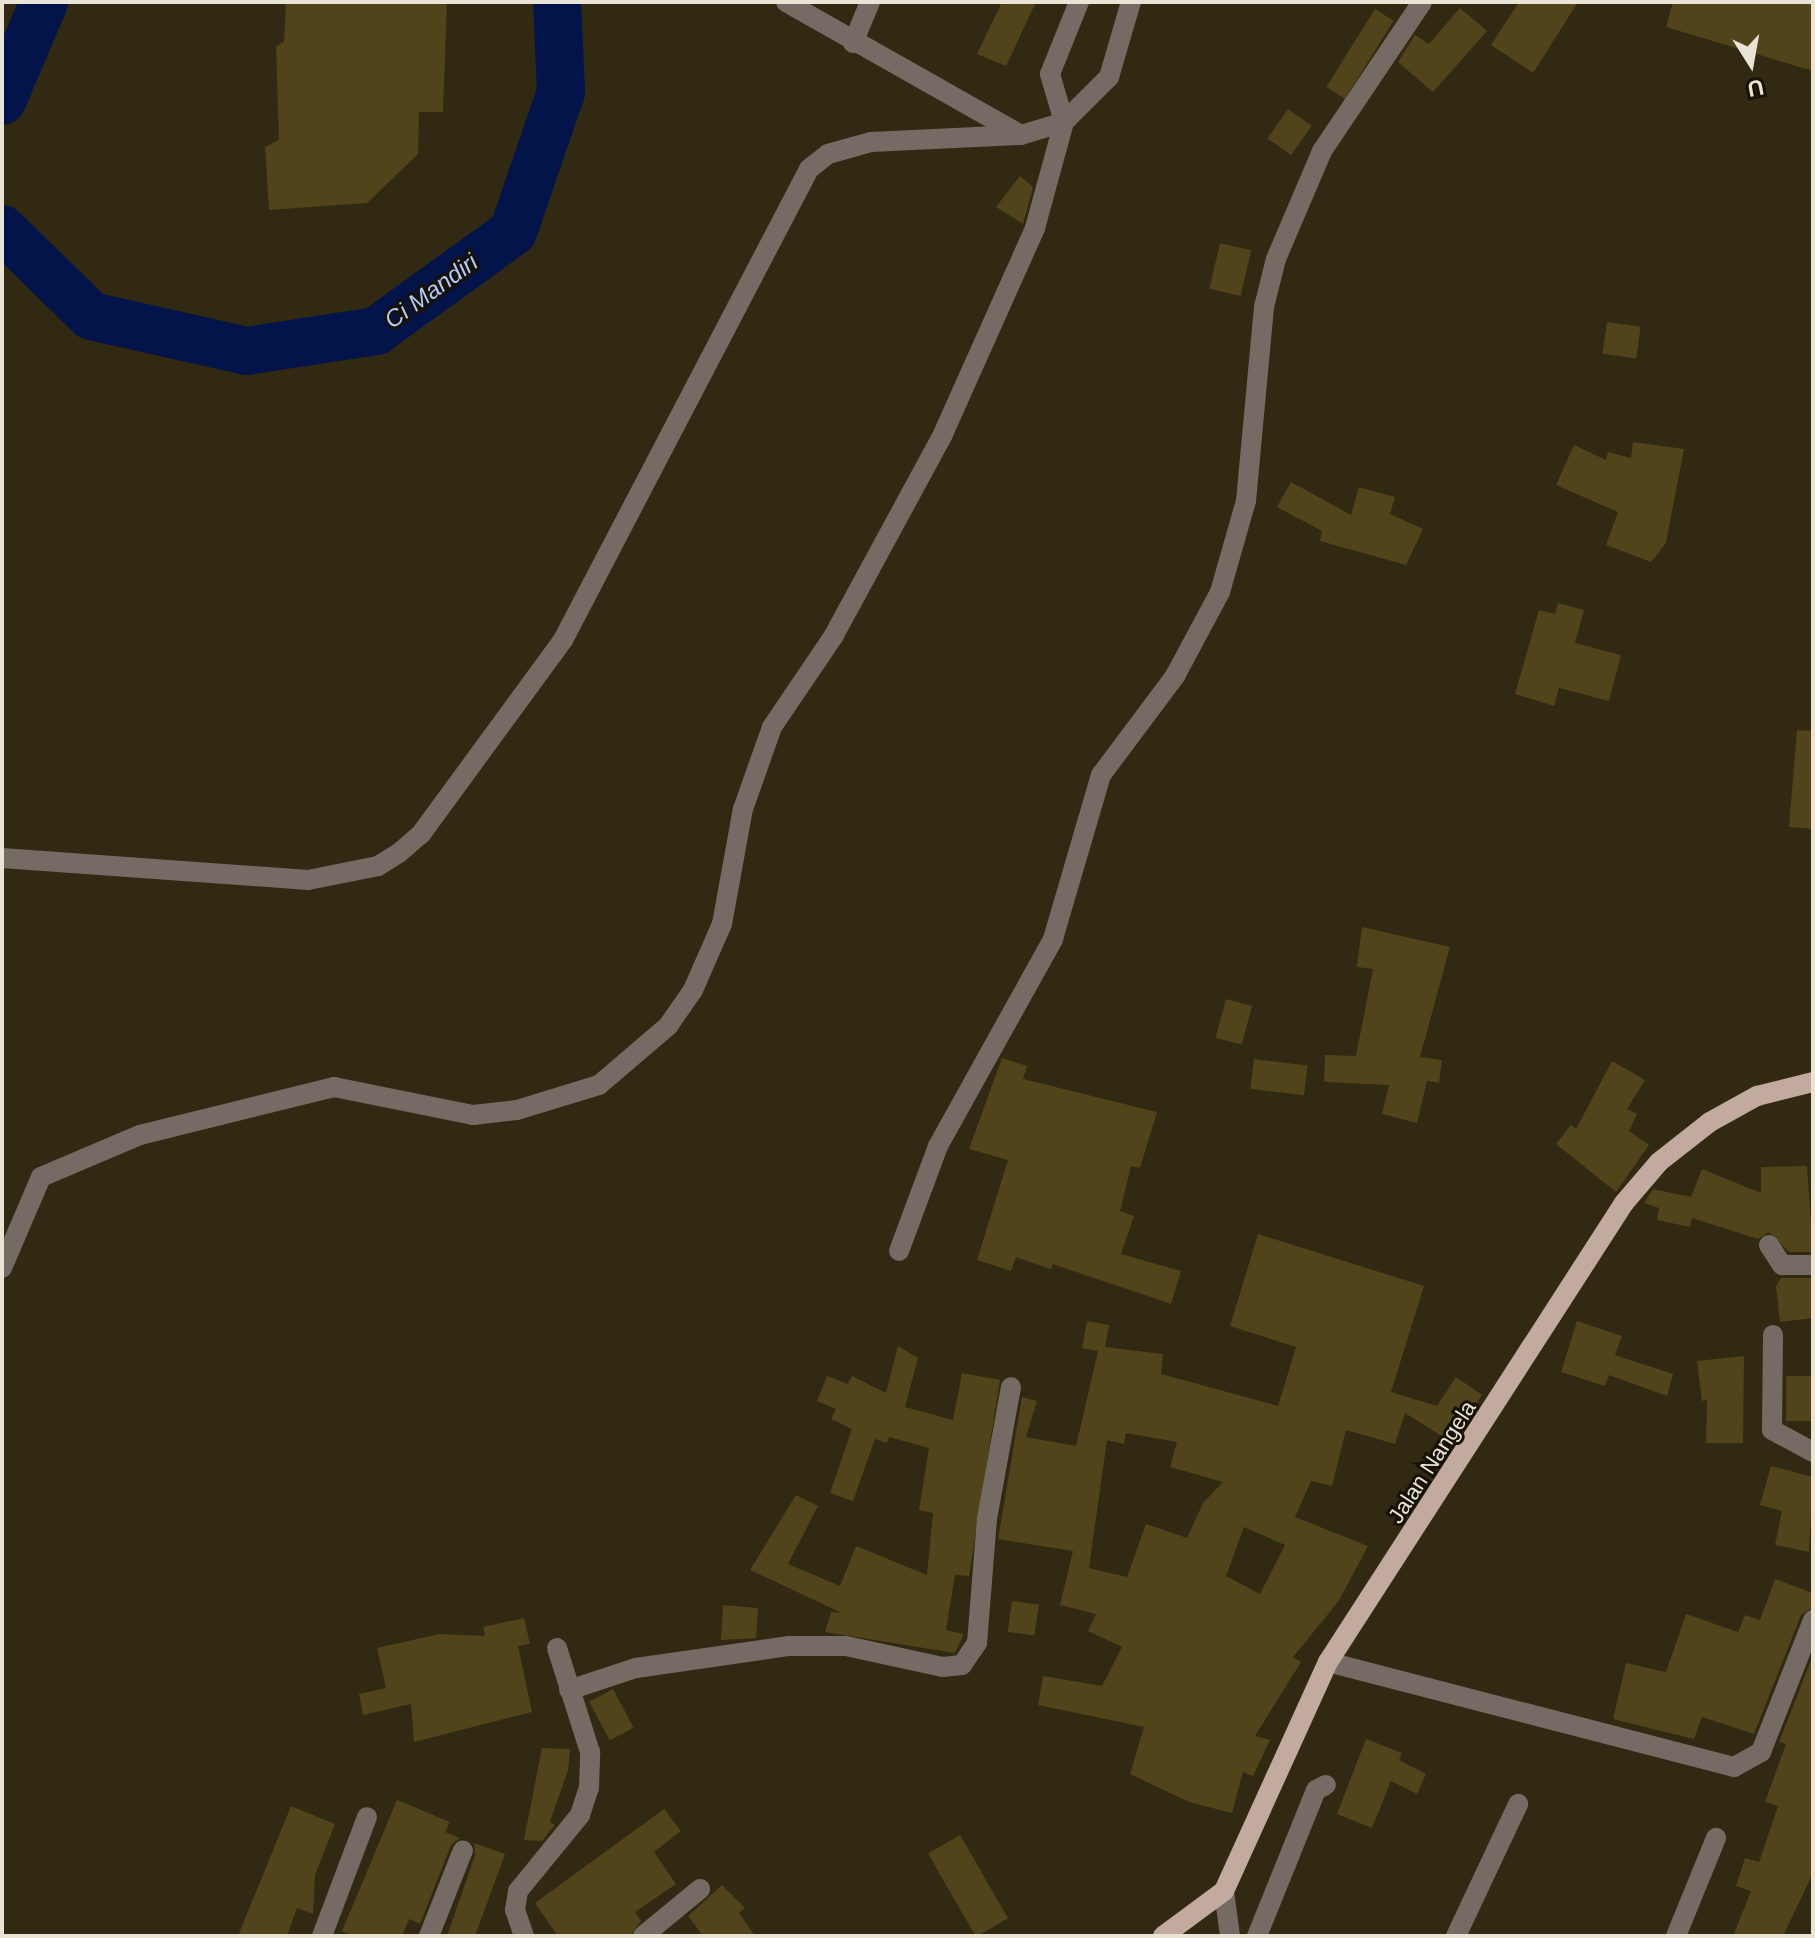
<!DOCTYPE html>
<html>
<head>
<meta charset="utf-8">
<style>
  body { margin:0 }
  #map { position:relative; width:1815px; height:1938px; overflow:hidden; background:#312911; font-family:Helvetica,sans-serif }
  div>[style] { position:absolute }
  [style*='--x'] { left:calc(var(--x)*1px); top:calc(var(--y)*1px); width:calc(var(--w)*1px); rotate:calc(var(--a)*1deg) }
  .river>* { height:48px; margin:-24px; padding:0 24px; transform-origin:24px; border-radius:24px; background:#03144a }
  .building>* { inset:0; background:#51441a; transform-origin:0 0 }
  .minor>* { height:20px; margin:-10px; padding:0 10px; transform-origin:10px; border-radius:10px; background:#766a64 }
  .major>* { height:20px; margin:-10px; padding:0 10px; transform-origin:10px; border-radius:10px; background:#c3aa9e }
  span { translate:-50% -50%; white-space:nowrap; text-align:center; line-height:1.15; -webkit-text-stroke:6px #161208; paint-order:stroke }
  .street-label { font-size:22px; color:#e9e4d5 }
  .water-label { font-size:24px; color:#b0caff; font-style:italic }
  .frame { position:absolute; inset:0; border:4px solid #e9e4d5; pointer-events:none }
  .north { position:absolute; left:1711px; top:24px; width:80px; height:80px; -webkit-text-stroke:6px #161208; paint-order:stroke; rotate:169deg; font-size:22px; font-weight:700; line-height:32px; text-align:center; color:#e9e4d5 }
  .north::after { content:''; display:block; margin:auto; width:28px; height:36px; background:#e9e4d5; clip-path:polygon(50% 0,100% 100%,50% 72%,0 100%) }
</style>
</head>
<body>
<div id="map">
  <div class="river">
    <div style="--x:2;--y:101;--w:108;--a:-67"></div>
    <div style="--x:2;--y:229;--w:124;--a:44.3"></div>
    <div style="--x:91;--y:316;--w:159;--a:12.7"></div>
    <div style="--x:246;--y:351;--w:132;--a:-8.7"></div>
    <div style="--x:376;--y:331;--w:169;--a:-35.9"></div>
    <div style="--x:513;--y:232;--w:148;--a:-71.1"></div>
    <div style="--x:561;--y:92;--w:90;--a:-92.5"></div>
  </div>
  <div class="building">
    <div style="clip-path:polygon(286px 2px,447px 2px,443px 112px,419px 112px,418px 154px,367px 203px,269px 210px,265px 147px,279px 140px,276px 46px,284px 42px)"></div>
    <div style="clip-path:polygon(1002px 2px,1036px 2px,1006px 66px,977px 54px)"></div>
    <div style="clip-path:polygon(1519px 2px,1578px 2px,1533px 73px,1491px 45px)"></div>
    <div style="clip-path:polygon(1673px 2px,1813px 2px,1813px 71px,1666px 27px)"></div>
    <div style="clip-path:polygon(1460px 8px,1487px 31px,1433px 92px,1398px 62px,1415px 35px,1429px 44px)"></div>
    <div style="left:1375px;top:9px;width:22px;height:92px;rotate:32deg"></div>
    <div style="left:1288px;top:109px;width:29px;height:36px;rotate:35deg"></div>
    <div style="clip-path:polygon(1020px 176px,1033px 187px,1023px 224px,996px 207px)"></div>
    <div style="left:1220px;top:243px;width:32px;height:47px;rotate:13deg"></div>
    <div style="left:1607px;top:322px;width:34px;height:32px;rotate:8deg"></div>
    <div style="clip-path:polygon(1633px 442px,1684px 449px,1666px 543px,1651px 562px,1606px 545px,1618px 512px,1556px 485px,1574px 445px,1606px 460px,1608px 452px,1631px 458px)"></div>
    <div style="clip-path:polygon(1291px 482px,1351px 515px,1359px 487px,1395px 497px,1390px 514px,1423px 529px,1406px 565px,1320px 541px,1322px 531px,1277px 507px)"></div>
    <div style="clip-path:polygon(1558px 603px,1584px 610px,1575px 643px,1621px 655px,1609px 701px,1559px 688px,1554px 706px,1515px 694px,1539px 610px,1555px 614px)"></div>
    <div style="clip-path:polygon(1797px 730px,1813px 731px,1813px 829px,1789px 827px)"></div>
    <div style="clip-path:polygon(1362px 927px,1450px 947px,1420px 1057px,1442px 1060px,1439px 1083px,1427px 1081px,1417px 1123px,1382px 1114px,1389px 1085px,1324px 1082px,1325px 1055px,1356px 1056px,1373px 969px,1357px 967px)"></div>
    <div style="left:1226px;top:999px;width:27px;height:40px;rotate:15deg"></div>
    <div style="clip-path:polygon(1002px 1058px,1027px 1066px,1023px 1079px,1157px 1112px,1140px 1168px,1131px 1166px,1120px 1211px,1134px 1216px,1121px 1254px,1181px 1271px,1171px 1304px,1053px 1264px,1051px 1269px,1016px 1257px,1011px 1271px,977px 1260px,1008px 1160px,969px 1149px)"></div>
    <div style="left:1254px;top:1059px;width:54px;height:30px;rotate:7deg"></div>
    <div style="clip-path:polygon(1612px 1061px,1645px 1080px,1627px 1109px,1637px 1114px,1629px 1131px,1649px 1145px,1616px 1192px,1556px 1144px,1571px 1125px,1576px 1129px)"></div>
    <div style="clip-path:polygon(1807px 1166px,1813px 1252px,1789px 1252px,1769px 1232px,1758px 1239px,1692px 1218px,1690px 1227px,1657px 1220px,1659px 1208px,1644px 1203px,1653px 1189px,1691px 1197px,1702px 1169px,1761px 1193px,1761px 1167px)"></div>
    <div style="clip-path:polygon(evenodd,1258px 1234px,1424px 1286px,1391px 1392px,1437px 1406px,1456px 1377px,1482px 1395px,1451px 1442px,1405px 1413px,1395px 1444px,1346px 1430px,1332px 1486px,1311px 1481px,1295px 1517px,1368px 1546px,1338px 1602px,1293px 1657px,1301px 1662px,1255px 1736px,1270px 1740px,1253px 1776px,1243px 1772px,1232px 1813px,1189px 1802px,1130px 1774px,1144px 1727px,1038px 1705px,1043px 1676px,1102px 1686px,1122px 1647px,1088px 1631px,1096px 1614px,1060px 1605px,1073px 1551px,998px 1539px,1022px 1397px,1037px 1401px,1026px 1437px,1076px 1446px,1098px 1351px,1082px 1348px,1087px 1321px,1109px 1325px,1105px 1347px,1163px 1354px,1161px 1374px,1278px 1406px,1296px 1347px,1230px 1326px,1258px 1234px,1126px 1433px,1177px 1442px,1170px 1467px,1223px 1482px,1203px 1503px,1187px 1538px,1146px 1524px,1127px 1577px,1089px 1568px,1107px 1440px,1124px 1444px,1126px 1433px,1258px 1234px,1244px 1527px,1285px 1545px,1260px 1594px,1226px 1576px,1244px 1527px)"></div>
    <div style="clip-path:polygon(1781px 1278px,1813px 1278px,1813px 1318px,1780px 1322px,1776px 1286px)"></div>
    <div style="clip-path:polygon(1577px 1321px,1622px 1336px,1615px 1355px,1673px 1374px,1667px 1396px,1609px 1375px,1605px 1386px,1561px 1372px)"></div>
    <div style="clip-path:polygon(898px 1346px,918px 1358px,905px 1407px,953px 1420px,962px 1373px,1000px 1380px,969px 1576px,955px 1575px,946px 1630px,964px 1634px,955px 1653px,825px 1632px,831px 1612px,842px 1613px,750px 1570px,796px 1495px,818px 1506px,788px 1564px,840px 1586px,856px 1546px,927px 1575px,933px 1513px,919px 1510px,929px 1448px,889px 1437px,887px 1443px,875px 1439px,853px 1501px,830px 1493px,852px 1429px,831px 1419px,836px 1409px,817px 1401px,827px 1376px,848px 1384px,852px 1376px,886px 1393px)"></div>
    <div style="clip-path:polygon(1744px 1356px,1743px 1443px,1706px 1443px,1707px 1400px,1702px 1401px,1697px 1361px)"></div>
    <div style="left:1813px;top:1376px;width:45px;height:27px;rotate:90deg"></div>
    <div style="clip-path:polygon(1771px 1466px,1813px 1477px,1809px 1552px,1775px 1545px,1782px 1511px,1760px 1505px)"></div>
    <div style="clip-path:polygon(1775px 1579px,1813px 1593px,1813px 1607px,1801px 1615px,1754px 1734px,1702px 1717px,1694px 1739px,1613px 1719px,1626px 1663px,1666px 1672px,1686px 1614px,1738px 1632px,1745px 1615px,1760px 1620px)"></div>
    <div style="left:1012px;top:1601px;width:27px;height:31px;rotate:8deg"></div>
    <div style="clip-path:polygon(723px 1605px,758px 1608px,756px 1638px,721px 1640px)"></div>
    <div style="clip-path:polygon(524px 1618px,530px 1644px,518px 1646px,532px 1712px,414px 1742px,411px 1704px,363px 1715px,359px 1694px,386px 1688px,377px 1648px,439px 1634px,485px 1636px,483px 1627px)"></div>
    <div style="clip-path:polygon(1813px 1655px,1813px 1873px,1783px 1936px,1733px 1936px,1751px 1891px,1736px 1886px,1745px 1858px,1759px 1862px,1778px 1806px,1765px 1802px,1786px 1744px,1779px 1742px)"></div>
    <div style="left:613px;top:1689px;width:44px;height:27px;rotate:62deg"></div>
    <div style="clip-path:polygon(1366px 1739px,1402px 1753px,1399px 1760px,1426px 1774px,1417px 1794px,1391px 1781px,1372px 1828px,1337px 1814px)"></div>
    <div style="clip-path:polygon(542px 1748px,570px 1749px,568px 1770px,550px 1822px,555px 1825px,542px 1841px,524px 1840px)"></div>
    <div style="clip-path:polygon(397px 1800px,450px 1822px,445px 1832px,460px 1838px,451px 1845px,420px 1924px,409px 1919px,402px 1936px,353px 1936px,342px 1931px)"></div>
    <div style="clip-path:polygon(291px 1806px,335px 1824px,315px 1875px,313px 1914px,297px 1908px,287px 1936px,238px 1936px)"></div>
    <div style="clip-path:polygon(664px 1809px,681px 1831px,654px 1852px,676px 1884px,635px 1912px,641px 1921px,630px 1936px,558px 1936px,535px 1903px)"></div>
    <div style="left:960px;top:1835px;width:96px;height:37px;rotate:60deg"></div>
    <div style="clip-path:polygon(474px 1843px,505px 1854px,475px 1936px,447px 1936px,475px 1855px)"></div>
    <div style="clip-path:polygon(722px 1885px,745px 1908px,739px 1913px,755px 1936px,703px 1936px,688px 1916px)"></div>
  </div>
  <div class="minor">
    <div style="--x:786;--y:2;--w:270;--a:29.5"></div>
    <div style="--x:853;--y:43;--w:44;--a:-67.5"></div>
    <div style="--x:2;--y:858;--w:307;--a:4.1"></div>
    <div style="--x:308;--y:880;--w:71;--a:-11.3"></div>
    <div style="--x:378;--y:866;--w:25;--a:-32"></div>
    <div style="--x:399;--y:853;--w:29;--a:-41"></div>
    <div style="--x:421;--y:834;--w:240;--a:-53.8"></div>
    <div style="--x:563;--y:640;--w:531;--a:-62.42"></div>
    <div style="--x:809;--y:169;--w:24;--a:-38"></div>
    <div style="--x:828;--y:154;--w:45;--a:-15.6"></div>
    <div style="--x:871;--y:142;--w:150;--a:-2.7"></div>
    <div style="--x:1021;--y:135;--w:45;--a:-16.8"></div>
    <div style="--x:1064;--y:122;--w:64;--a:-45"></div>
    <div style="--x:1109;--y:77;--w:78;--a:-73.7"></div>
    <div style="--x:1769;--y:1245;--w:24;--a:57"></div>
    <div style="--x:1782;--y:1265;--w:31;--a:0"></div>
    <div style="--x:899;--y:1251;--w:112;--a:-69.6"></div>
    <div style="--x:938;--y:1146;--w:237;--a:-60.9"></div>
    <div style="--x:1053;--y:939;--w:171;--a:-73.7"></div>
    <div style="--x:1101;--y:775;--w:124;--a:-53.2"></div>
    <div style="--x:1175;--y:676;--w:95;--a:-61.8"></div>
    <div style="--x:1220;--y:592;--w:95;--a:-74.1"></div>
    <div style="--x:1246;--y:501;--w:195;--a:-84.7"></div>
    <div style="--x:1264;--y:307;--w:49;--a:-76"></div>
    <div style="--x:1276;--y:259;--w:117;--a:-66.9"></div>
    <div style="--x:1322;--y:151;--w:179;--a:-56.1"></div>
    <div style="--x:2;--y:1268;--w:99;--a:-66.8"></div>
    <div style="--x:41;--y:1177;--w:108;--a:-23"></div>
    <div style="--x:140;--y:1135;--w:200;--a:-13.9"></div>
    <div style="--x:334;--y:1087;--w:142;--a:11.4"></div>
    <div style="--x:473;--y:1115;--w:44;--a:-6.5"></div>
    <div style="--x:517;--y:1110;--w:86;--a:-17"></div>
    <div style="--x:599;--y:1085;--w:91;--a:-40.5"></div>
    <div style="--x:668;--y:1026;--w:44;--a:-55.2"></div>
    <div style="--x:693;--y:990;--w:72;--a:-66.3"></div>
    <div style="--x:722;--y:924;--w:117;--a:-79.7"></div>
    <div style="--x:743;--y:809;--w:87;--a:-70.5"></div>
    <div style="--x:772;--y:727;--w:109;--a:-55.9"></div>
    <div style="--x:833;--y:637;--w:231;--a:-61.5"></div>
    <div style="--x:943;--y:434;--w:226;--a:-65.9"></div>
    <div style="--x:1035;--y:228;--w:110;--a:-74.7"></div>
    <div style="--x:1064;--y:122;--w:50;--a:-106.3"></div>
    <div style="--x:1050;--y:74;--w:78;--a:-68.1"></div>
    <div style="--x:1773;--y:1335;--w:95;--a:90.6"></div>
    <div style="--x:1772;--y:1430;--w:47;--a:28.2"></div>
    <div style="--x:1328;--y:1662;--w:419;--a:14.5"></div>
    <div style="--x:1734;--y:1767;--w:31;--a:-29"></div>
    <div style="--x:1761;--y:1752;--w:142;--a:-68.5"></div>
    <div style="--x:569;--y:1690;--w:71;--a:-18.2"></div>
    <div style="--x:636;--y:1668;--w:155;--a:-8.2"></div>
    <div style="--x:789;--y:1646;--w:57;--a:0"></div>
    <div style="--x:846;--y:1646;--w:99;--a:12.2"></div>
    <div style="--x:943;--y:1667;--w:19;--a:-6"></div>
    <div style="--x:962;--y:1665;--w:27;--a:-56"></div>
    <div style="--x:977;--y:1643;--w:124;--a:-85.4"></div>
    <div style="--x:987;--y:1519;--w:134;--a:-79.7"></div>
    <div style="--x:1224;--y:1891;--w:45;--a:82.4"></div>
    <div style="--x:322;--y:1936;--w:127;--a:-69.3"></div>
    <div style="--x:429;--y:1936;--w:92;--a:-68.4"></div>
    <div style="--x:524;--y:1936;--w:28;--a:-109"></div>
    <div style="--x:515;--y:1910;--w:19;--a:-81"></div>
    <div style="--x:518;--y:1891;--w:98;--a:-50.8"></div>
    <div style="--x:580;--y:1815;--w:28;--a:-72"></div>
    <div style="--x:589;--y:1788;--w:36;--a:-88"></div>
    <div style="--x:590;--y:1752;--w:109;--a:-107.6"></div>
    <div style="--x:643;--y:1936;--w:74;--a:-39.5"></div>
    <div style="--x:1257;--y:1936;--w:157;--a:-68"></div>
    <div style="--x:1316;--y:1790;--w:11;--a:-27"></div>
    <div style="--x:1456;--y:1936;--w:146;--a:-64.8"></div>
    <div style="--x:1676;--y:1936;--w:106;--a:-67.8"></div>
  </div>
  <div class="major">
    <div style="--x:1163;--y:1936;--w:76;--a:-36.4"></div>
    <div style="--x:1224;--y:1891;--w:252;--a:-65.6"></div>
    <div style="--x:1328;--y:1662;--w:546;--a:-57.18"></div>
    <div style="--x:1624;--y:1203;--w:54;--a:-49.5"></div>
    <div style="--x:1659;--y:1162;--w:65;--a:-38.1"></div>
    <div style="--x:1710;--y:1122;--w:54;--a:-29"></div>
    <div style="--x:1757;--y:1096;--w:58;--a:-14"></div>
  </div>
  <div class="street-label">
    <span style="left:1432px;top:1462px;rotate:-57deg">Jalan Nangela</span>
  </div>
  <div class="water-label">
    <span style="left:431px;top:291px;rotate:-36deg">Ci Mandiri</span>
  </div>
  <div class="frame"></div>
  <div class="north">U</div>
</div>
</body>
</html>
